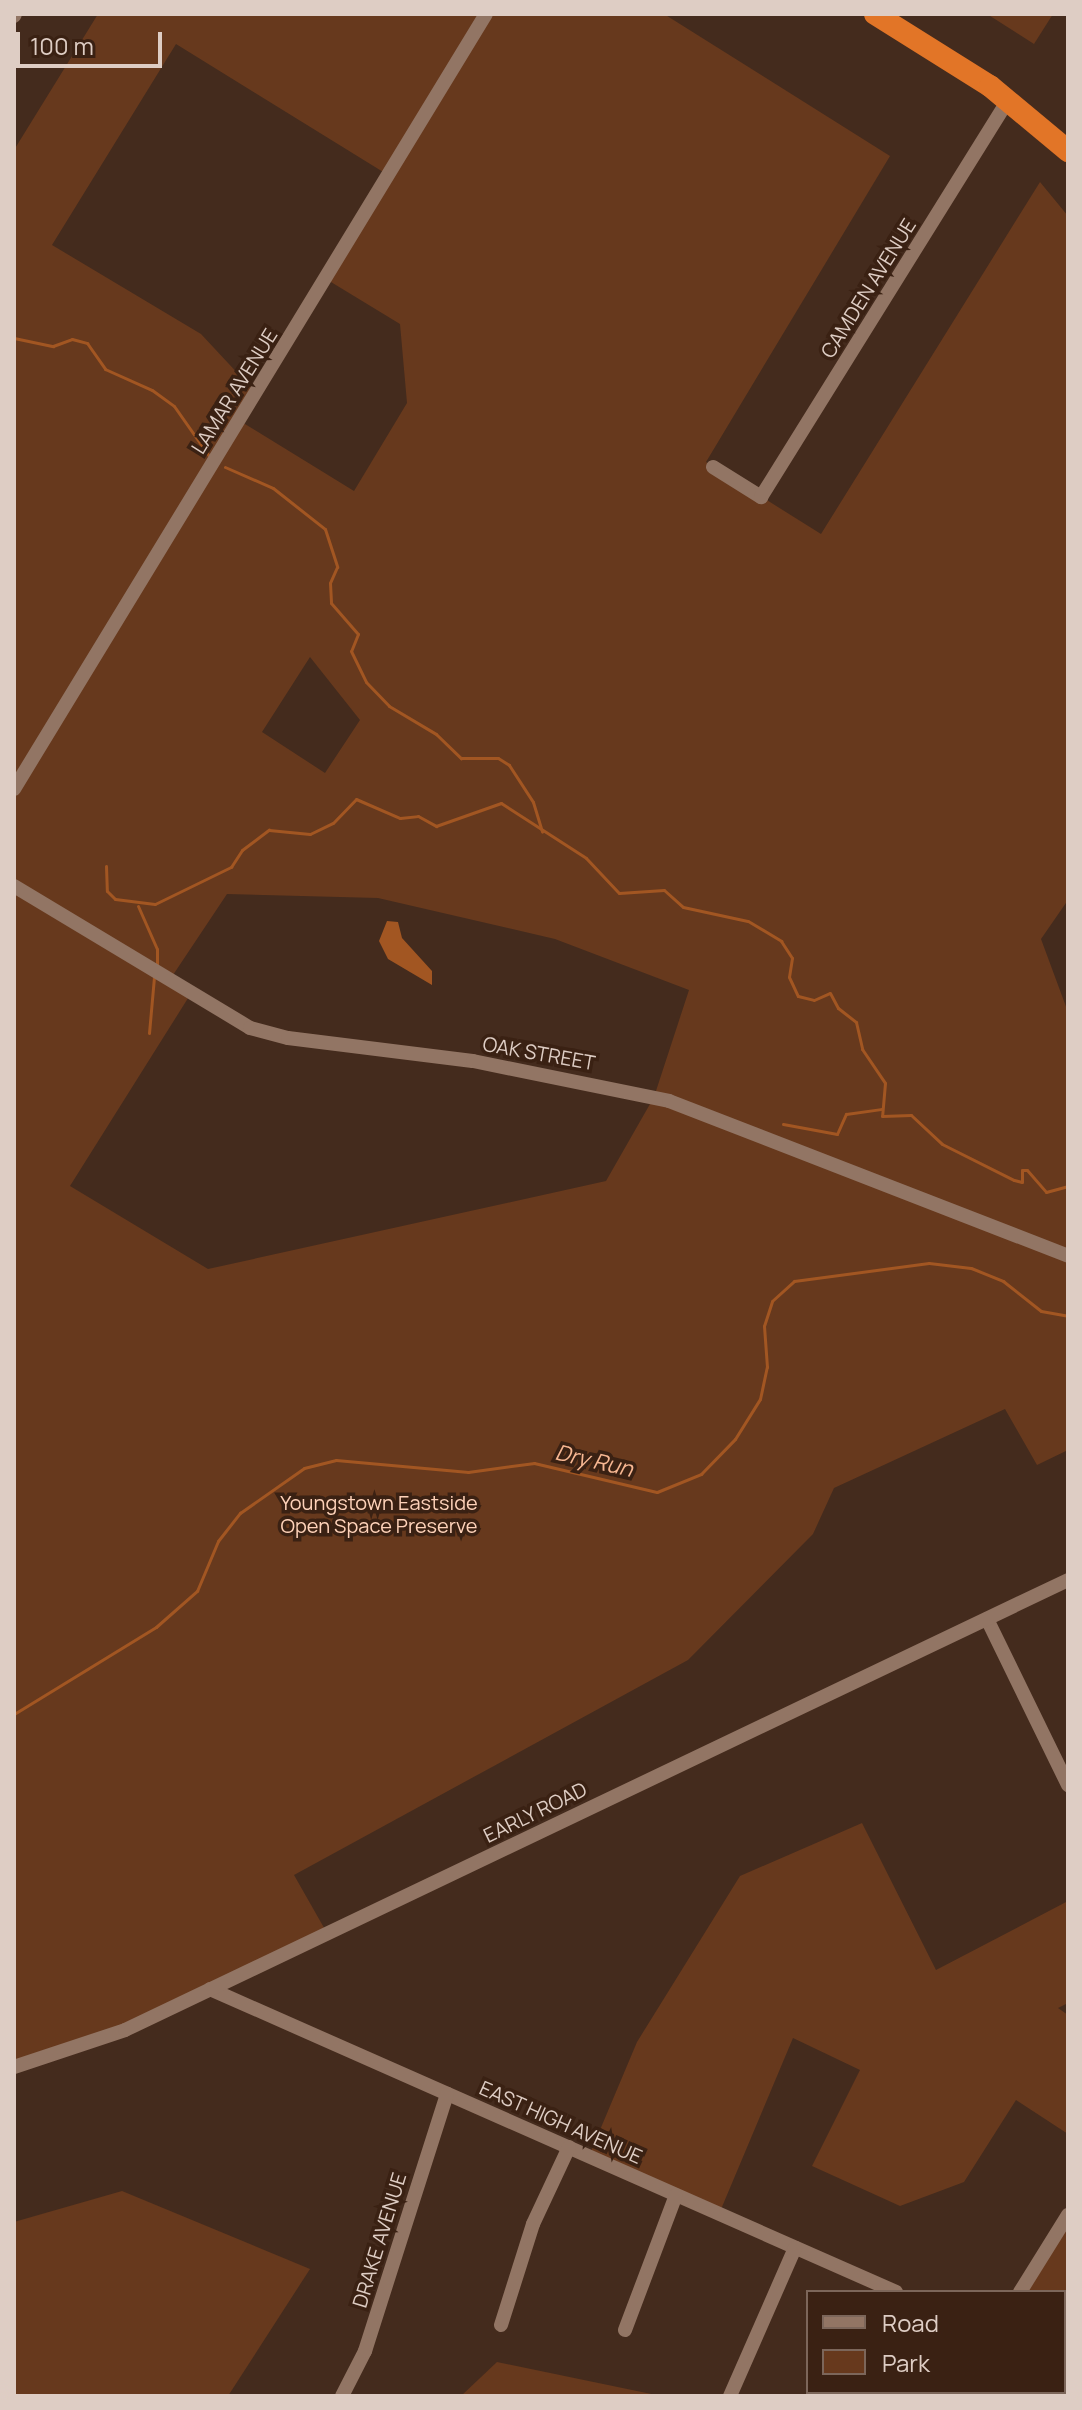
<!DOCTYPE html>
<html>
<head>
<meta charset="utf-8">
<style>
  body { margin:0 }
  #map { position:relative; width:1082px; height:2410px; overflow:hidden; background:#442b1d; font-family:Manrope,sans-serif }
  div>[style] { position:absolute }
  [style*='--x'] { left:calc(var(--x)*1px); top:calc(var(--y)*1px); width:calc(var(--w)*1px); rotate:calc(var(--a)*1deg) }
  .green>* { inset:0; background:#67391d }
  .water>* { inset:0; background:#a25622 }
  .stream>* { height:3px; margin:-1.5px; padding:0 1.5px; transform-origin:1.5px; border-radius:1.5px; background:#a25622 }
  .minor>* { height:14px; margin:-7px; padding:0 7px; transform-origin:7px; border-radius:7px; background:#927564 }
  .highway>* { height:22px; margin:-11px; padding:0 11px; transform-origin:11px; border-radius:11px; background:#e27527 }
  span { translate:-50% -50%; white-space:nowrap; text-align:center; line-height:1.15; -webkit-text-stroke:7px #3a2113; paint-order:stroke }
  .street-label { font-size:20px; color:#decdc4 }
  .park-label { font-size:20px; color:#fed2b9 }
  .water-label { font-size:22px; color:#f7b792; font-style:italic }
  .frame { position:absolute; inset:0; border:16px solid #decdc4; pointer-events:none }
  .legend { position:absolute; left:806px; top:2290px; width:260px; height:104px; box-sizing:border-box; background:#3a2113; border:2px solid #7c665a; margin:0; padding:10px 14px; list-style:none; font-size:24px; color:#decdc4 }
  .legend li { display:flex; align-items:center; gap:16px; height:40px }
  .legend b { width:40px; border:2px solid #7c665a }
  .scale { position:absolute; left:16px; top:32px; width:146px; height:36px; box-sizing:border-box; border:4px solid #decdc4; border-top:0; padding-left:10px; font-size:24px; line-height:28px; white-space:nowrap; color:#decdc4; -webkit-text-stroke:6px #3a2113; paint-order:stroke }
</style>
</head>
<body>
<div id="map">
  <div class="green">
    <div style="clip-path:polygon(evenodd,98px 14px,664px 14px,890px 156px,706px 462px,821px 534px,1040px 182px,1068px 216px,1068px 900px,1041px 939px,1068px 1012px,1068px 1450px,1037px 1465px,1005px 1409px,834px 1488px,813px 1534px,688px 1660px,294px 1875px,327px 1933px,125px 2030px,14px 2067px,14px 150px,98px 14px,176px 44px,388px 175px,326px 279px,400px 324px,407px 403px,354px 491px,240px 421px,256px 393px,201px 334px,52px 245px,176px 44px,98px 14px,310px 657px,360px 720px,325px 773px,262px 732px,310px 657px,98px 14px,227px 894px,378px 898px,555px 939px,689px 990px,654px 1097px,606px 1181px,208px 1269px,70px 1186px,190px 995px,169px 981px,227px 894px)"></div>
    <div style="clip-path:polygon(987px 14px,1053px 14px,1034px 44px)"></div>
    <div style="clip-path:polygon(862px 1823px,936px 1970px,1068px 1901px,1068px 2003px,1058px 2008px,1068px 2015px,1068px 2134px,1016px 2100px,964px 2182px,900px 2206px,812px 2166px,860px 2070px,793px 2038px,719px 2214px,589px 2156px,637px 2042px,740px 1876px)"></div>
    <div style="clip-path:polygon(122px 2191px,310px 2269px,228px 2396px,14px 2396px,14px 2222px)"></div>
    <div style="clip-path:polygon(1068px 2225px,1068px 2396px,955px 2396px,1064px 2392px,1064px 2292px,1020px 2292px)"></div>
    <div style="clip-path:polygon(497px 2362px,661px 2396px,461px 2396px)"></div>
  </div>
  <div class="water">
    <div style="clip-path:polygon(387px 921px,398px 922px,402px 938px,432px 971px,432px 985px,388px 959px,379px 941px)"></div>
  </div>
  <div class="stream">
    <div style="--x:14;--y:338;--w:40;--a:12"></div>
    <div style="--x:53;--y:346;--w:20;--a:-20"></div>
    <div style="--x:72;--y:339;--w:16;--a:15"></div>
    <div style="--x:87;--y:343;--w:32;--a:55"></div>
    <div style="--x:105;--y:369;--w:51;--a:24.1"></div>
    <div style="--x:152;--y:390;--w:27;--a:36"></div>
    <div style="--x:174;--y:406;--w:61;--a:55"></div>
    <div style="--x:225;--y:467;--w:52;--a:23.6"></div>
    <div style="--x:273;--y:488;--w:66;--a:38.3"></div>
    <div style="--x:325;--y:529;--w:40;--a:72"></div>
    <div style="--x:337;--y:567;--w:17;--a:114"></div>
    <div style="--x:330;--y:583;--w:20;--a:87"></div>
    <div style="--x:331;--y:603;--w:41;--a:48.9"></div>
    <div style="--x:358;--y:634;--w:18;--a:112"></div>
    <div style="--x:351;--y:651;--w:34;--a:64"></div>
    <div style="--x:366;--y:682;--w:33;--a:46"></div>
    <div style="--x:389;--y:706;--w:55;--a:30.8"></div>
    <div style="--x:436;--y:734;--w:35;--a:44"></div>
    <div style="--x:461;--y:758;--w:37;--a:0"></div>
    <div style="--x:498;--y:758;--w:13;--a:32"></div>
    <div style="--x:509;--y:765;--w:44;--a:57"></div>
    <div style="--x:533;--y:802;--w:31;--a:73"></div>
    <div style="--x:106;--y:866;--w:25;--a:88"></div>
    <div style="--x:107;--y:891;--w:11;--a:45"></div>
    <div style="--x:115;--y:899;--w:40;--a:7.1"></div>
    <div style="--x:155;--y:904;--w:85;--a:-26"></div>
    <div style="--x:231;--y:867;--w:20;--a:-57"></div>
    <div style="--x:242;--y:850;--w:34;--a:-37"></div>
    <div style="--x:269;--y:830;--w:41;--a:5.6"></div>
    <div style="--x:310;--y:834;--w:25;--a:-26"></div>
    <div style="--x:333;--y:823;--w:33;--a:-46"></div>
    <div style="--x:356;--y:799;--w:48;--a:23.4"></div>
    <div style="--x:400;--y:818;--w:18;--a:-6"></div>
    <div style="--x:418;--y:816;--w:21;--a:29"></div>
    <div style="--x:436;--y:826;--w:69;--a:-19.5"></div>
    <div style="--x:501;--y:803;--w:101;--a:32.9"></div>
    <div style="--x:586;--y:858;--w:48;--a:46.7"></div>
    <div style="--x:619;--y:893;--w:45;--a:-3.8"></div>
    <div style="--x:664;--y:890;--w:25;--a:42"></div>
    <div style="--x:683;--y:907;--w:66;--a:12.2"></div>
    <div style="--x:748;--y:921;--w:39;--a:31"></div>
    <div style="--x:781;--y:941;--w:20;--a:57"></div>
    <div style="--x:792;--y:958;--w:19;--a:99"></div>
    <div style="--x:789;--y:977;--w:21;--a:65"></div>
    <div style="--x:798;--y:996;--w:16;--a:14"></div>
    <div style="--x:814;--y:1000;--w:17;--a:-24"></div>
    <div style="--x:830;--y:993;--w:17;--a:62"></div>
    <div style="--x:838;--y:1008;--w:23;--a:38"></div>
    <div style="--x:856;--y:1022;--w:28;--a:77"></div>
    <div style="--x:862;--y:1049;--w:41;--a:55.9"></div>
    <div style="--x:885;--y:1083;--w:33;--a:95"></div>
    <div style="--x:882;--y:1116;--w:29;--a:-2"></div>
    <div style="--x:911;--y:1115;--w:42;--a:43.1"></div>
    <div style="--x:942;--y:1144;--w:80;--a:26.6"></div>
    <div style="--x:1014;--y:1180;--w:8;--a:14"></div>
    <div style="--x:1022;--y:1182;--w:12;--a:-90"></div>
    <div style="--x:1022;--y:1170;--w:5;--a:0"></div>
    <div style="--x:1027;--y:1170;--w:29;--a:49"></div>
    <div style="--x:1046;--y:1192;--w:23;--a:-15"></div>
    <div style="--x:138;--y:906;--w:47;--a:66.2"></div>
    <div style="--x:157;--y:949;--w:17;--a:90"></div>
    <div style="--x:149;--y:1033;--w:56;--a:-84.9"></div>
    <div style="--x:783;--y:1124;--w:55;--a:10.5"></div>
    <div style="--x:837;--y:1134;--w:22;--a:-66"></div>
    <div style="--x:846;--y:1114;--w:35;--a:-8"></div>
    <div style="--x:14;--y:1714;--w:167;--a:-31.5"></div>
    <div style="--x:156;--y:1627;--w:55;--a:-41.3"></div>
    <div style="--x:197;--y:1591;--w:54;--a:-67.2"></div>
    <div style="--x:218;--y:1541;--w:36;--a:-52"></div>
    <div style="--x:240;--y:1513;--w:78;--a:-35.1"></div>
    <div style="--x:304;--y:1468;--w:33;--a:-14"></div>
    <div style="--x:336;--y:1460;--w:133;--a:5.2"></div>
    <div style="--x:468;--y:1472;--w:67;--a:-7.8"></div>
    <div style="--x:534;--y:1463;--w:126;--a:13.3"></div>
    <div style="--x:657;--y:1492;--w:48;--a:-22.2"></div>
    <div style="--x:701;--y:1474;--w:49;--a:-45.8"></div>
    <div style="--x:735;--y:1439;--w:47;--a:-58"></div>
    <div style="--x:760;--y:1399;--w:33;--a:-78"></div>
    <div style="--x:767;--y:1367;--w:41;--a:-94.2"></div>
    <div style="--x:764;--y:1326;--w:26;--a:-72"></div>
    <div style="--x:772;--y:1301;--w:30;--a:-42"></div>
    <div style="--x:794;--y:1281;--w:136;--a:-7.6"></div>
    <div style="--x:929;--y:1263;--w:42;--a:6.8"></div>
    <div style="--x:971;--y:1268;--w:35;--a:22"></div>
    <div style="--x:1003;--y:1281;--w:48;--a:38.3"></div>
    <div style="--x:1041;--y:1311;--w:27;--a:10"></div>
    <div style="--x:1064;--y:2363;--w:7;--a:-56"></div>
    <div style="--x:1027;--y:2396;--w:9;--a:-27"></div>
  </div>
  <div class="minor">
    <div style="--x:14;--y:16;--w:2;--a:-63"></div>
    <div style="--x:713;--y:467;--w:57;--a:32"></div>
    <div style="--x:761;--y:497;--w:468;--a:-58.1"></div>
    <div style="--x:14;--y:789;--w:907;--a:-58.66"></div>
    <div style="--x:14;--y:886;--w:275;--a:31"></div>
    <div style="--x:250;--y:1028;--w:39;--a:15"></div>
    <div style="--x:288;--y:1038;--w:186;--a:7.1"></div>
    <div style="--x:473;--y:1061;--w:200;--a:11.5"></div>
    <div style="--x:669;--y:1101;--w:428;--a:21.2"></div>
    <div style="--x:987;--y:1619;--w:185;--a:64"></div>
    <div style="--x:210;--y:1989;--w:750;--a:23.83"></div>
    <div style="--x:14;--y:2067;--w:117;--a:-18.4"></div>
    <div style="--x:125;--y:2030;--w:1045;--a:-25.51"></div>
    <div style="--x:1020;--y:2292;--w:91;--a:-58.1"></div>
    <div style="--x:501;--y:2325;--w:106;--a:-72.4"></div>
    <div style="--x:533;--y:2224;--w:85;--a:-64.9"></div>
    <div style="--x:625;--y:2330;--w:144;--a:-69.3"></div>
    <div style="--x:1064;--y:2380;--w:5;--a:37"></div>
    <div style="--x:342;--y:2396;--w:51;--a:-62.9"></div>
    <div style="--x:365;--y:2351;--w:270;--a:-72.3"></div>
    <div style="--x:730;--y:2396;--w:162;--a:-66.3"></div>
    <div style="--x:955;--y:2396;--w:4;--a:-63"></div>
  </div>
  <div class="highway">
    <div style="--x:875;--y:14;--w:136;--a:32.1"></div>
    <div style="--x:990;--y:86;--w:102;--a:39.8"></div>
  </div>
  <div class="street-label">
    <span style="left:868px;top:288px;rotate:-58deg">CAMDEN AVENUE</span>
    <span style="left:234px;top:391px;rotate:-58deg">LAMAR AVENUE</span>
    <span style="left:539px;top:1053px;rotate:10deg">OAK STREET</span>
    <span style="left:535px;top:1812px;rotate:-26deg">EARLY ROAD</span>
    <span style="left:561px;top:2122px;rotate:24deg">EAST HIGH AVENUE</span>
    <span style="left:379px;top:2240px;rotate:-73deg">DRAKE AVENUE</span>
  </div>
  <div class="park-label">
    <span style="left:379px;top:1514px">Youngstown Eastside<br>Open Space Preserve</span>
  </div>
  <div class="water-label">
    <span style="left:594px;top:1461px;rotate:13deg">Dry Run</span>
  </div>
  <div class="frame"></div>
  <ul class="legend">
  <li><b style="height:10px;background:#927564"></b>Road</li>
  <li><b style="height:22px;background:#67391d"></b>Park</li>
  </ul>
  <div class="scale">100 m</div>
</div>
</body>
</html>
